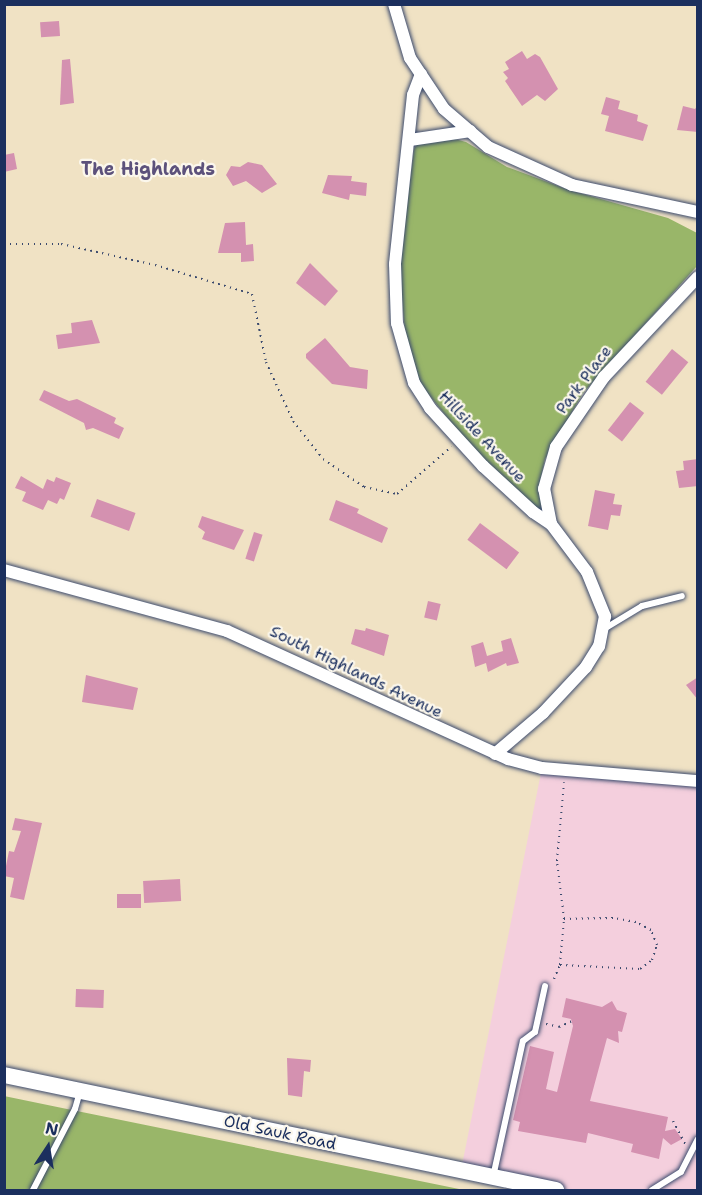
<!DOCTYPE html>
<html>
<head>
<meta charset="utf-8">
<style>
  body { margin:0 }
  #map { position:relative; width:702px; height:1195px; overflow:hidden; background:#f0e2c4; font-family:"Shantell Sans",sans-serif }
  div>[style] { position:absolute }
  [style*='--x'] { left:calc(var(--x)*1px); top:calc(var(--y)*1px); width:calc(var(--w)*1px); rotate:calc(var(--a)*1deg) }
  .built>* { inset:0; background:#f4cfdd }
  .forest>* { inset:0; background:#99b669 }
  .building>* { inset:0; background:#d491b0; transform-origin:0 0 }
  .path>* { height:2px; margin-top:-1px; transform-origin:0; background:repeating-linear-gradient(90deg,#3b4a6d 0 1.5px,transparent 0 6px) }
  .roads { filter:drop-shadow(0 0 2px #3b4a6d) drop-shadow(0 0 2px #3b4a6d) }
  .lane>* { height:6px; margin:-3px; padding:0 3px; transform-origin:3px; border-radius:3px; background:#fff }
  .street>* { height:12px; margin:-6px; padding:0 6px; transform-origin:6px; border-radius:6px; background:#fff }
  .secondary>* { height:16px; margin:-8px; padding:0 8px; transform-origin:8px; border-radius:8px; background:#fff }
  span { translate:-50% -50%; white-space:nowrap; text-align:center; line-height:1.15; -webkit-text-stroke:4.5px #fbf7ec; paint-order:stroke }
  .street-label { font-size:16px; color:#1b2f5e }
  .neighbourhood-label { font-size:18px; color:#5c517b; font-weight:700 }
  .frame { position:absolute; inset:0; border:6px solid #1b2f5e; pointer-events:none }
  .north { position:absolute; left:18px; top:1117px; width:60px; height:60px; -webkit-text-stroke:4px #fbf7ec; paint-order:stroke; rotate:12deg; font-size:16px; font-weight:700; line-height:24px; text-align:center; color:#1b2f5e }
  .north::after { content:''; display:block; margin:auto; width:21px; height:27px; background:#1b2f5e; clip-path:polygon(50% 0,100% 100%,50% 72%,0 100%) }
</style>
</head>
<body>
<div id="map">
  <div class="built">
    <div style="clip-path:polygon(542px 768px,697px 781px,697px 1190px,556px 1190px,461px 1170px)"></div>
  </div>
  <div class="forest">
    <div style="clip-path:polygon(451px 138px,466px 142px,507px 167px,569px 190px,668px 218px,697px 233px,697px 266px,583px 393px,545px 459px,539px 486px,543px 514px,476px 453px,417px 380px,406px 342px,399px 267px,414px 149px,417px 144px)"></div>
    <div style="clip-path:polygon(4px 1096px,67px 1109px,464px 1190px,5px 1190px)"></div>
  </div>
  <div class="building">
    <div style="left:59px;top:21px;width:15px;height:19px;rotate:86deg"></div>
    <div style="clip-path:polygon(522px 51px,527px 59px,535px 54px,540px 57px,558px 89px,545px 101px,537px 95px,522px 106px,505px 81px,508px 78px,503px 72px,509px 69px,505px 62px)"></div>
    <div style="clip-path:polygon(70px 59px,74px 103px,60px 105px,62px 60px)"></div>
    <div style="clip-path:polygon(606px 97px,620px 101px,618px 109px,638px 115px,637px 121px,648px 125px,643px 141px,605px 131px,609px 116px,601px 114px)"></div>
    <div style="clip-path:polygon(698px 105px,698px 132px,677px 130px,683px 106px,695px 109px)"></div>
    <div style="clip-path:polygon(14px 153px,17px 169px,4px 172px,4px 155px)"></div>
    <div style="clip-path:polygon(248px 162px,262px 165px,277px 184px,262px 193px,246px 181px,233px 186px,226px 175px,231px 166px,240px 167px)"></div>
    <div style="clip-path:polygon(328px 175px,352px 176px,351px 181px,367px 183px,366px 196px,350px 194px,349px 200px,322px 193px)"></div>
    <div style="clip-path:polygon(245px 222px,246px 245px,253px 244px,254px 261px,241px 262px,241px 253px,218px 253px,225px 223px)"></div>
    <div style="clip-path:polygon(310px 263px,338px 291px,325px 306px,296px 283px)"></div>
    <div style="clip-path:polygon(92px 320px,100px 343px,58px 349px,56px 335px,72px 333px,71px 323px)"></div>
    <div style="clip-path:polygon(325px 338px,350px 367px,368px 370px,367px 389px,332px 384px,306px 358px,306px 354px)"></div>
    <div style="left:672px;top:349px;width:21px;height:42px;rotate:39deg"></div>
    <div style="clip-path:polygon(44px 390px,69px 401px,77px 399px,116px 418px,114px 423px,124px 428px,119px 439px,93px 428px,86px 430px,84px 423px,39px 400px)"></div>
    <div style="left:630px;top:402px;width:18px;height:36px;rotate:38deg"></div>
    <div style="clip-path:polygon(698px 459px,698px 486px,679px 488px,676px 471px,684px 470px,683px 461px)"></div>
    <div style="clip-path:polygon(21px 476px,43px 489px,47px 479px,54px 482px,56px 477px,71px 483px,64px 500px,60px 498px,57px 504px,48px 500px,43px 510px,22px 501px,26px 492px,15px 488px)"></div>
    <div style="clip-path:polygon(595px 490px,615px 494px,613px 504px,622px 505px,620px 516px,611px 515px,608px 530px,588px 526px)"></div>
    <div style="left:97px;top:499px;width:41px;height:19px;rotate:20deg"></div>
    <div style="clip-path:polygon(336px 500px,359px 509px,357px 513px,388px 528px,382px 543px,329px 520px)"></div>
    <div style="clip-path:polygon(202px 516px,244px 530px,234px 550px,202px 539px,205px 532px,198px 527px)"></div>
    <div style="left:480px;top:523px;width:49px;height:21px;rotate:37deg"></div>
    <div style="left:254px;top:532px;width:9px;height:28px;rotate:18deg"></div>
    <div style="left:428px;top:601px;width:13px;height:17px;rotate:13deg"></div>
    <div style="clip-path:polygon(366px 628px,389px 635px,384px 656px,351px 644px,355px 629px,365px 631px)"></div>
    <div style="clip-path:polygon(511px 638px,519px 663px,507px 666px,506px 663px,488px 672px,486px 663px,475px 667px,471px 646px,483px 642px,487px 656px,503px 651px,501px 641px)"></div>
    <div style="clip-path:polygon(86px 675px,138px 688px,133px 710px,82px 702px)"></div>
    <div style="clip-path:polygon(698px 677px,698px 700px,686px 685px)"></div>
    <div style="clip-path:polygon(15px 818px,42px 823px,24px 900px,10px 897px,14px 878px,4px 876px,9px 851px,14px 852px,21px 831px,12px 830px)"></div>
    <div style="left:180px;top:879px;width:22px;height:37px;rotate:87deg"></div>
    <div style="left:117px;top:894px;width:24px;height:14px"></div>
    <div style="left:76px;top:989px;width:28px;height:18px;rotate:2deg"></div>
    <div style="clip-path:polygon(566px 998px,602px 1007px,612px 1001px,617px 1010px,627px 1013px,622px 1032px,618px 1031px,619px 1043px,607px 1038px,590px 1101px,668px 1117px,665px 1131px,675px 1129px,682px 1139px,671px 1145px,663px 1138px,659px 1159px,631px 1152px,633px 1144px,588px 1133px,586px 1143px,518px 1131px,520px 1122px,513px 1120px,530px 1046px,554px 1052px,546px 1089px,557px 1092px,573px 1026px,571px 1019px,562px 1017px)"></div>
    <div style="clip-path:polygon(287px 1058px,311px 1060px,310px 1072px,304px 1071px,302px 1097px,288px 1095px)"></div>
  </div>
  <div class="path">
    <div style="--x:4;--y:244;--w:57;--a:0"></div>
    <div style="--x:61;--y:244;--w:96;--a:12.6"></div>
    <div style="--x:155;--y:265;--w:101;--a:16.6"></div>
    <div style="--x:252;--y:294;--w:69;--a:78.4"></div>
    <div style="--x:266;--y:362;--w:65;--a:65.4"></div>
    <div style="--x:293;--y:421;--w:48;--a:51.7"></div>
    <div style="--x:323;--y:459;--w:50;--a:34.3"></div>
    <div style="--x:364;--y:487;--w:34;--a:12"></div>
    <div style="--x:397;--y:494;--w:72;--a:-41"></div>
    <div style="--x:560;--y:965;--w:80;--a:2.9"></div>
    <div style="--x:640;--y:969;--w:15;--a:-37"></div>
    <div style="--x:652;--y:960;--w:16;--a:-72"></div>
    <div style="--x:657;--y:945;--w:16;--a:-112"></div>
    <div style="--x:651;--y:930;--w:17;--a:-152"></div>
    <div style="--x:636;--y:922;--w:23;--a:-170"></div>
    <div style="--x:613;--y:918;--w:49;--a:178.8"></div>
    <div style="--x:554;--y:979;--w:15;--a:-67"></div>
    <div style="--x:560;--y:965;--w:46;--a:-85"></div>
    <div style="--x:564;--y:919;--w:58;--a:-96.9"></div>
    <div style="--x:557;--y:861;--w:79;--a:-84.9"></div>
    <div style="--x:546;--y:1024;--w:13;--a:13"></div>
    <div style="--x:559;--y:1027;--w:14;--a:-25"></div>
    <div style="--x:673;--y:1121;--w:26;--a:62"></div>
  </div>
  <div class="roads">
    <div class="lane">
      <div style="--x:604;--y:629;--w:44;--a:-31.2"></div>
      <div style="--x:642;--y:606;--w:41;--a:-14"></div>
      <div style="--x:493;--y:1177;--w:139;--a:-77.6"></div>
      <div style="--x:523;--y:1041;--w:15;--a:-37"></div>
      <div style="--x:535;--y:1032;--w:47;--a:-77.7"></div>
      <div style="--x:33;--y:1190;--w:91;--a:-62.6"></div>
      <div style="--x:75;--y:1109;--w:19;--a:-74"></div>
      <div style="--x:652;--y:1190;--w:34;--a:-32"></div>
      <div style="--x:681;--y:1172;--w:37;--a:-63"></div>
    </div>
    <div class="street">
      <div style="--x:394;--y:4;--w:56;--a:73.5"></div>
      <div style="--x:410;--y:58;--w:61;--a:56.3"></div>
      <div style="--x:444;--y:109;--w:58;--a:40.8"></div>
      <div style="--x:488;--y:147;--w:92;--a:24.3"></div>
      <div style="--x:572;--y:185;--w:129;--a:12.1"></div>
      <div style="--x:421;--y:74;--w:22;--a:111"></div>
      <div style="--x:413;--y:95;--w:170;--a:96.1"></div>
      <div style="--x:395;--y:264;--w:59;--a:88.1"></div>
      <div style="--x:397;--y:323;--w:62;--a:74.2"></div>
      <div style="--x:414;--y:383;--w:30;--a:57"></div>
      <div style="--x:430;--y:408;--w:79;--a:47.6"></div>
      <div style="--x:483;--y:466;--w:68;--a:42.6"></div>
      <div style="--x:533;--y:512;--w:22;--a:34"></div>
      <div style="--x:551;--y:524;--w:60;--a:53.1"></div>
      <div style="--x:587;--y:572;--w:48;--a:67.8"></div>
      <div style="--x:605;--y:616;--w:31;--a:101"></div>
      <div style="--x:599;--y:646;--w:25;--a:122"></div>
      <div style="--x:586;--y:667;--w:63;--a:133.1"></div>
      <div style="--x:543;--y:713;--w:63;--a:139.5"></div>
      <div style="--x:410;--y:140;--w:61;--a:-8.5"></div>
      <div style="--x:551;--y:524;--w:36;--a:-101"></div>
      <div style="--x:544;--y:489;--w:44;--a:-74.1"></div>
      <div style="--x:556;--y:447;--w:85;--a:-55.6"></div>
      <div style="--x:604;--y:377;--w:137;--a:-46.8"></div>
      <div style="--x:4;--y:570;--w:231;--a:15.3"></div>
      <div style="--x:227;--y:631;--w:309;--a:24.5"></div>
      <div style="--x:508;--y:759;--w:35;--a:15"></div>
      <div style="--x:542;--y:768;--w:157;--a:4.8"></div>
    </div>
    <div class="secondary">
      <div style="--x:4;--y:1075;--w:564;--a:11.77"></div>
    </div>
  </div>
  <div class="street-label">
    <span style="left:584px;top:380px;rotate:-53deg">Park Place</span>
    <span style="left:482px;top:437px;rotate:47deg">Hillside Avenue</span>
    <span style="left:356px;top:672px;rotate:26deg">South Highlands Avenue</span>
    <span style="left:280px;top:1133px;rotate:12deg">Old Sauk Road</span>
  </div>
  <div class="neighbourhood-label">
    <span style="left:148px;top:169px">The Highlands</span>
  </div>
  <div class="frame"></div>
  <div class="north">N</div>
</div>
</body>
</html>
